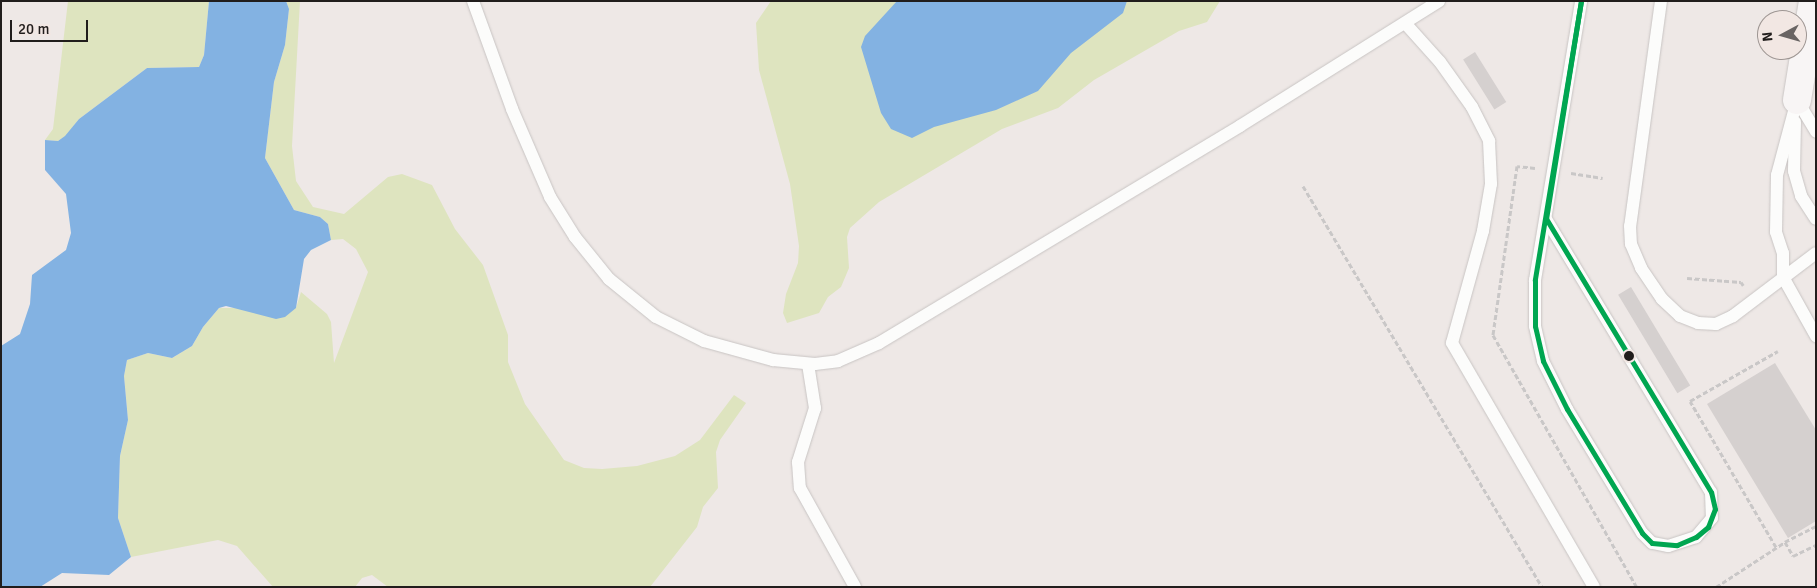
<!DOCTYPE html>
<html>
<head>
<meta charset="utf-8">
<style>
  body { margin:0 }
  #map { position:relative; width:1817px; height:588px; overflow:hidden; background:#eee8e6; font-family:Signika,sans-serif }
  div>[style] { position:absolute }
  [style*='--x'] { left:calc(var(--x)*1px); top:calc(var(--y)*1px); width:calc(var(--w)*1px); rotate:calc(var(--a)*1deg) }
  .green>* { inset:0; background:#dee4bf }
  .water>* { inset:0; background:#83b2e2 }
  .building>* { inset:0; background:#d5d0cf; transform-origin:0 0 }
  .path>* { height:3px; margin-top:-1.5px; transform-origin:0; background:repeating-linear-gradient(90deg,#c9c7c7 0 5px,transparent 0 7.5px) }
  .roads { filter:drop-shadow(0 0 1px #c8c4c3) drop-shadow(0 0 1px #c8c4c3) }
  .lane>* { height:12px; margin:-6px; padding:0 6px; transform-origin:6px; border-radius:6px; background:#fcfcfb }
  .secondary>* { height:28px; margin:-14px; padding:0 14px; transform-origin:14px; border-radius:14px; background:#f8f5f5 }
  .bus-1>* { height:5px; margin:-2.5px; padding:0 2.5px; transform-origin:2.5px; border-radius:2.5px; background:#00a651 }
  .dots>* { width:14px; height:14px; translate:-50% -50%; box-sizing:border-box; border:2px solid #f2e7e3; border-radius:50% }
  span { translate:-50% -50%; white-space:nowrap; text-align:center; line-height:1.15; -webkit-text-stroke:4px #f2e7e3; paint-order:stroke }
  .frame { position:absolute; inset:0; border:2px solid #211d1c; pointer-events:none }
  .north { position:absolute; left:1757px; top:10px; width:50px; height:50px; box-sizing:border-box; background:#f2e7e3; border:1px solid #9e9693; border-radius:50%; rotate:264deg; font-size:14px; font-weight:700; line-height:20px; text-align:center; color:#211d1c }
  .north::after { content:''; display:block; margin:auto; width:18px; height:22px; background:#696463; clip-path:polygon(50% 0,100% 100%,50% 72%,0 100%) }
  .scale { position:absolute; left:10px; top:20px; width:78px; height:22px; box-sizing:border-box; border:2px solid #211d1c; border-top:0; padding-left:6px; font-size:15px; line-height:18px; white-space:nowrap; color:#211d1c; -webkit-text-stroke:4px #f2e7e3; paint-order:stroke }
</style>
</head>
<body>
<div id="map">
  <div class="green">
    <div style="clip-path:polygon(68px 1px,209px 1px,204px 55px,199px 67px,147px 68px,79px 119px,66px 136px,58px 141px,45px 140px,53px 129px)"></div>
    <div style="clip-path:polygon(286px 1px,300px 1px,292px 146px,296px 181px,313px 207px,344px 214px,388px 177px,402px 174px,432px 185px,455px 229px,483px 265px,508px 335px,508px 362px,525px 404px,564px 460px,584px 468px,602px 469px,637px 466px,675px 456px,700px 440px,734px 395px,746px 403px,720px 440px,716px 452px,718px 488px,703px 507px,697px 527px,650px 587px,388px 587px,372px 575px,362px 578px,355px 587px,273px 587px,237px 546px,218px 540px,131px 557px,118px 518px,120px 456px,128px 420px,124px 376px,127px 360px,148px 353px,172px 358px,192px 346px,203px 327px,219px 308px,296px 308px,301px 292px,327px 314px,331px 322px,334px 363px,368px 272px,356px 249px,343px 239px,331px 240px,328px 224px,320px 217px,294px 210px,265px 158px,274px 82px,285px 45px,289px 9px)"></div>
    <div style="clip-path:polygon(771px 1px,1220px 1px,1207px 22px,1179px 31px,1094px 80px,1058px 108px,1002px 129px,879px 202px,850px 228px,847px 237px,849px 268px,841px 287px,828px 297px,819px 313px,787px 323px,783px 313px,786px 294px,798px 263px,799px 246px,790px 184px,759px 70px,756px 23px)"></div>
  </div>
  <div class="water">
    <div style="clip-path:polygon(209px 1px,286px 1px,289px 9px,285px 45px,274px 82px,265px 158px,294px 210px,320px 217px,328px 224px,331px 240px,311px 250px,304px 259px,296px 308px,285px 317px,276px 319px,226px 306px,219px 308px,203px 327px,192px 346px,172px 358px,148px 353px,127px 360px,124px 376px,128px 420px,120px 456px,118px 518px,131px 557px,109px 575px,62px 573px,40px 587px,1px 587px,1px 346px,20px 334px,30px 304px,32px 275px,66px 250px,71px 233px,66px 194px,45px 170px,45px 140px,58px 141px,65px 136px,79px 119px,147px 68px,199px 67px,204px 55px)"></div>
    <div style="clip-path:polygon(897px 1px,1127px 1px,1123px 13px,1071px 53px,1038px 91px,996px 110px,934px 127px,912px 138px,891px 129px,881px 113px,861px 47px,865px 36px)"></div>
  </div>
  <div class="building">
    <div style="left:1475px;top:52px;width:59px;height:14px;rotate:58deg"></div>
    <div style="left:1631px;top:287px;width:115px;height:15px;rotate:59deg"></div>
    <div style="clip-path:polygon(1775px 363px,1816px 430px,1816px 521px,1788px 538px,1707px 404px)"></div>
  </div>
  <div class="path">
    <div style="--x:1535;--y:168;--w:18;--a:-174"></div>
    <div style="--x:1517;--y:166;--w:171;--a:98.1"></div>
    <div style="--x:1493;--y:335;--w:290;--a:60.3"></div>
    <div style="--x:1571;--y:173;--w:32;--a:9"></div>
    <div style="--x:1303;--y:186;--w:467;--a:59.2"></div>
    <div style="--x:1687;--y:278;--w:54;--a:4.2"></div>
    <div style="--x:1741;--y:282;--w:4;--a:56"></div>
    <div style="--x:1816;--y:526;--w:35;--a:153"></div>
    <div style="--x:1785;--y:542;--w:16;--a:60"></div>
    <div style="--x:1793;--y:556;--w:25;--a:-26"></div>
    <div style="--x:1776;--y:547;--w:169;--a:-120.5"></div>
    <div style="--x:1690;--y:401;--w:101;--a:-29.6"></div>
    <div style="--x:1716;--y:587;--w:82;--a:-33.1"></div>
  </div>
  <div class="roads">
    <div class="lane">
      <div style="--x:473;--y:1;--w:115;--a:70.1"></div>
      <div style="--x:512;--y:109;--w:96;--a:66.6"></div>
      <div style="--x:550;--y:197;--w:47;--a:58"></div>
      <div style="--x:575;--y:237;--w:54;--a:51"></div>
      <div style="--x:609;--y:279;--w:60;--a:39"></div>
      <div style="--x:656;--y:317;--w:54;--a:26.6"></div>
      <div style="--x:704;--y:341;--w:72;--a:15.4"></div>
      <div style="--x:773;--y:360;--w:42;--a:5.4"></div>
      <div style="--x:815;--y:364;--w:23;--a:-7"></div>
      <div style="--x:838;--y:361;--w:45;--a:-23.7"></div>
      <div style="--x:879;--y:343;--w:421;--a:-31"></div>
      <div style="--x:1240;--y:126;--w:235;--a:-32.1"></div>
      <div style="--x:1661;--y:1;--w:227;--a:97.8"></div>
      <div style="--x:1630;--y:226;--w:18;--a:87"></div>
      <div style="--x:1631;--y:244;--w:26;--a:67"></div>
      <div style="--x:1641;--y:268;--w:37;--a:56"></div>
      <div style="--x:1662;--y:299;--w:25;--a:43"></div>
      <div style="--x:1680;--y:316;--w:19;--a:21"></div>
      <div style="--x:1698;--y:323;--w:18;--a:3"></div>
      <div style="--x:1716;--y:324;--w:19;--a:-25"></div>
      <div style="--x:1733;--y:316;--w:104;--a:-37.2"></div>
      <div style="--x:1405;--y:23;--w:52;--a:48.1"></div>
      <div style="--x:1440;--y:62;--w:55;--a:54.6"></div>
      <div style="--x:1472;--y:107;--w:38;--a:63"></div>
      <div style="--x:1489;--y:141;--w:43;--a:87.3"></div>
      <div style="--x:1491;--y:184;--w:48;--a:99.7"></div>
      <div style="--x:1483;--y:231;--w:116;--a:105.5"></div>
      <div style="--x:1452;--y:343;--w:282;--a:59.8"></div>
      <div style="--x:1797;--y:100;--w:78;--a:104.9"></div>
      <div style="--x:1777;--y:175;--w:57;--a:91"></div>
      <div style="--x:1776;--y:232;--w:22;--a:72"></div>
      <div style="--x:1783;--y:253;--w:24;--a:90"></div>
      <div style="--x:1783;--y:277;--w:68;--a:60.8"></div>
      <div style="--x:1797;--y:100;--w:37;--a:59"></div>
      <div style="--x:1795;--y:122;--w:49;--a:91.2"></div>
      <div style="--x:1794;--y:171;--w:26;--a:74"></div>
      <div style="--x:1801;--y:196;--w:27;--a:57"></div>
      <div style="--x:1546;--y:219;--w:319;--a:58.9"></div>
      <div style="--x:1711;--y:492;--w:26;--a:88"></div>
      <div style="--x:1712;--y:518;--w:25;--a:130"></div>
      <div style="--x:1696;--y:537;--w:29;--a:162"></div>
      <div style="--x:1668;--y:546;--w:16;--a:-169"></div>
      <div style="--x:1652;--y:543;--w:14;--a:-135"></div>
      <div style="--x:1642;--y:533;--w:145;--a:-121.2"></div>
      <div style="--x:1567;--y:409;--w:54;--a:-116.6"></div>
      <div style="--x:1543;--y:361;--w:36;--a:-103"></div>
      <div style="--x:1535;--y:326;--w:46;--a:-90"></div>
      <div style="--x:1535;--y:280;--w:283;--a:-80.6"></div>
      <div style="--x:808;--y:364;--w:45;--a:81"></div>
      <div style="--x:815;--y:408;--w:57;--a:107.5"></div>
      <div style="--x:798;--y:462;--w:26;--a:86"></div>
      <div style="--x:800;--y:488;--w:113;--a:60.9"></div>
    </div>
    <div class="secondary">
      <div style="--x:1797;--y:100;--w:100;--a:-80.8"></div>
    </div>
  </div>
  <div class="bus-1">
    <div style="--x:1581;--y:1;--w:283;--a:99.4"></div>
    <div style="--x:1535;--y:280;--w:46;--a:90"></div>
    <div style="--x:1535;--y:326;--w:36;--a:77"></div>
    <div style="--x:1543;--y:361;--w:54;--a:63.4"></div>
    <div style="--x:1567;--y:409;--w:145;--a:58.8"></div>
    <div style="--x:1642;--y:533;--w:14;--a:45"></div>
    <div style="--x:1652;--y:543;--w:25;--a:5"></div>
    <div style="--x:1677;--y:545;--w:21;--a:-23"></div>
    <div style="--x:1696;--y:537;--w:16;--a:-40"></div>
    <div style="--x:1708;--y:527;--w:19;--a:-69"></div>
    <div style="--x:1715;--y:509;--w:17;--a:-103"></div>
    <div style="--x:1711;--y:492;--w:319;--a:-121.1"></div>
    <div style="--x:1546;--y:219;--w:221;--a:-80.9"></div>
  </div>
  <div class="dots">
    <div style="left:1629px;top:356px;background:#211d1c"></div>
  </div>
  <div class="frame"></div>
  <div class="north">N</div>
  <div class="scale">20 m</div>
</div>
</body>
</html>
